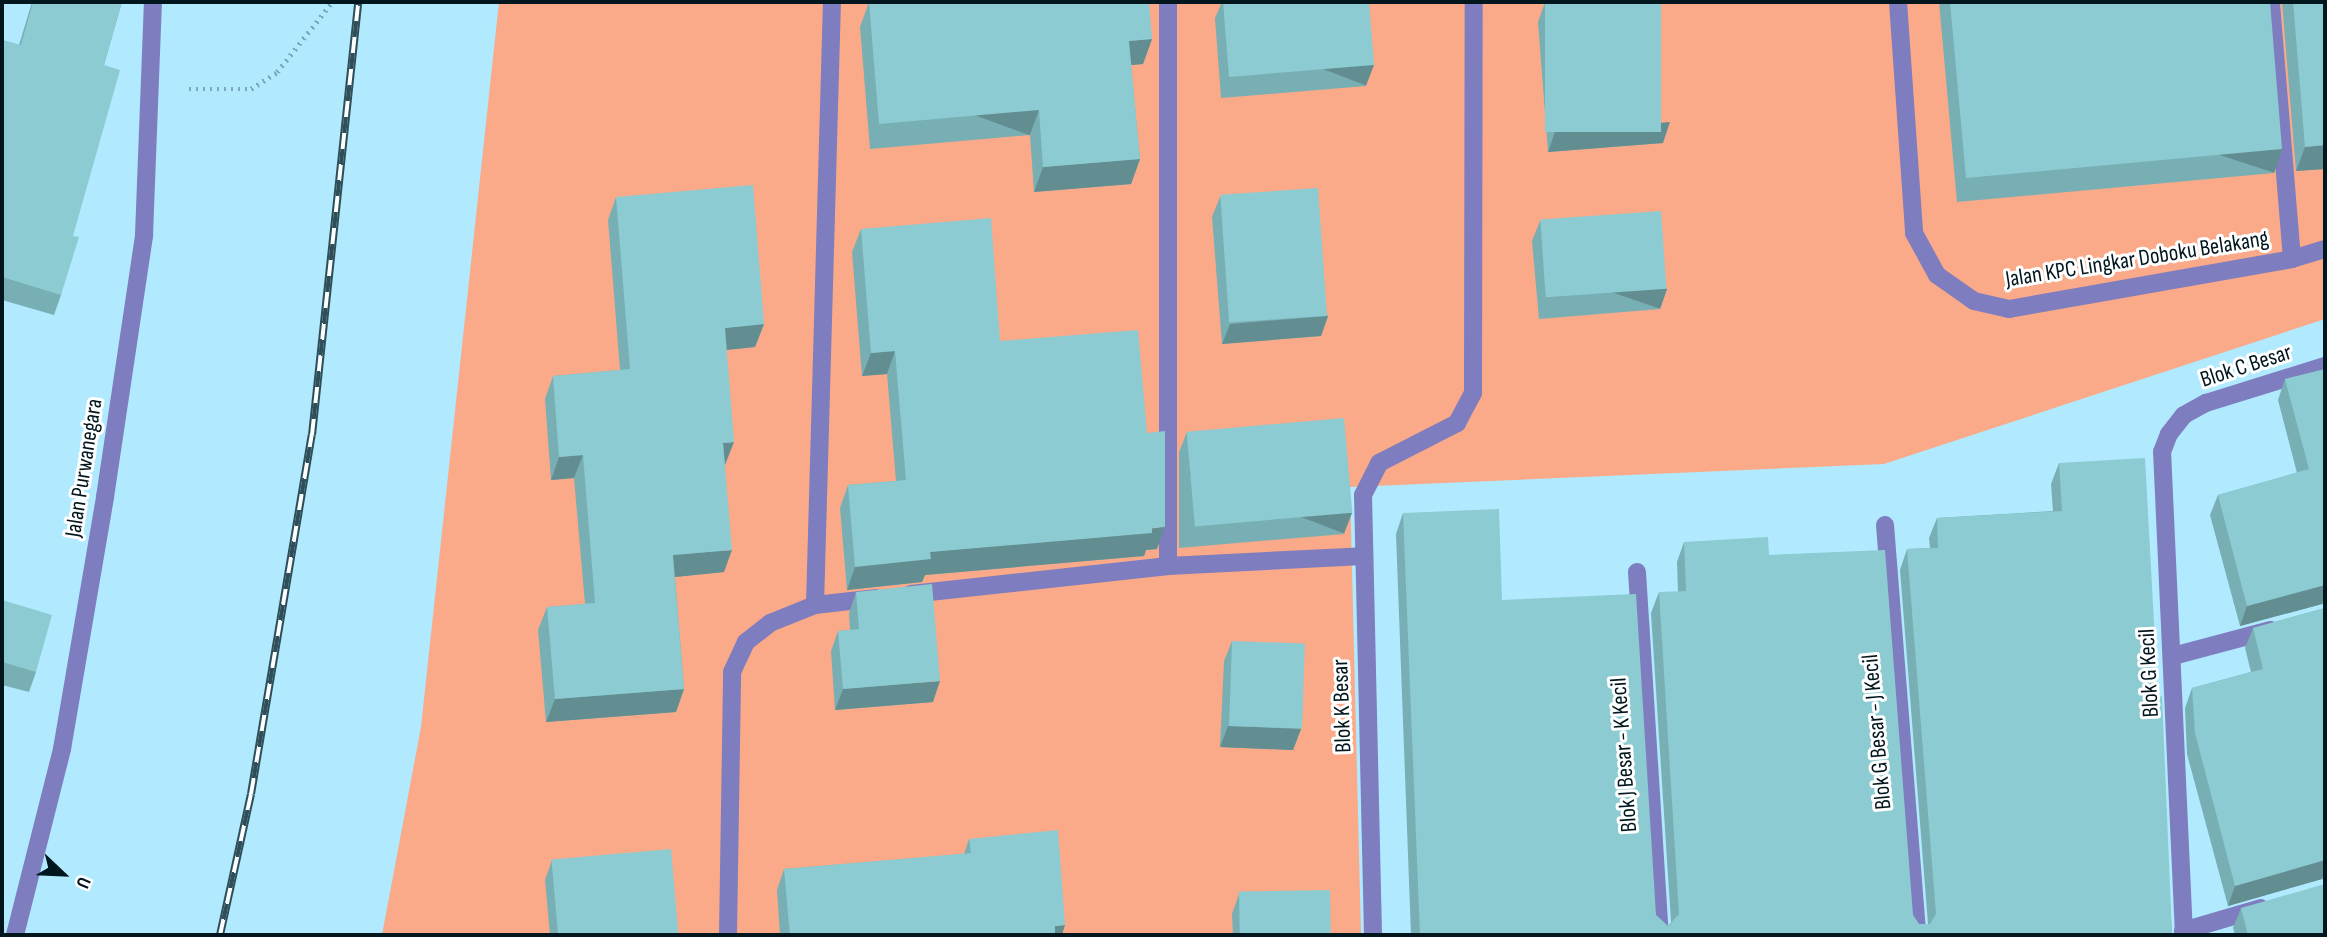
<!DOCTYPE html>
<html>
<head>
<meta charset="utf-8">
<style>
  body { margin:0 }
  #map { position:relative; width:2327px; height:937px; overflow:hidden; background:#b1e9fe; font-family:"Sofia Sans Condensed",sans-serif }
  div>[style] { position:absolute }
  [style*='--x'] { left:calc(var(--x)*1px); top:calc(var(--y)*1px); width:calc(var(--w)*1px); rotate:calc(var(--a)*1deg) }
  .green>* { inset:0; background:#faaa88 }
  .path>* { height:4.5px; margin-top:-2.25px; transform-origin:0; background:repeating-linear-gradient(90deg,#7ba9b9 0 2px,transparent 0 7px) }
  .minor>* { height:18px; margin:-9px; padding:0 9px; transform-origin:9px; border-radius:9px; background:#7d7dbf }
  .tertiary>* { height:18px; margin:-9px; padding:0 9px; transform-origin:9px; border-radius:9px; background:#7d7dbf }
  .rail>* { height:8px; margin-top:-4px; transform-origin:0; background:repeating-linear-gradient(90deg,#fff 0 16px,#2f4e58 0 32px); box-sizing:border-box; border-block:2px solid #2f4e58 }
  .wall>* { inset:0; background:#78afb4 }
  .shaded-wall>* { inset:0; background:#628e92; transform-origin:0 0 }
  .building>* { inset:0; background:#8ccbd1; transform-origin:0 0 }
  span { translate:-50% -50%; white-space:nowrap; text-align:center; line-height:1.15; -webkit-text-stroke:6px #fff; paint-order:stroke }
  .street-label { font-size:23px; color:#01161d }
  .frame { position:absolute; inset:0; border:4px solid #01161d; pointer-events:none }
  .north { position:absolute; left:28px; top:839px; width:70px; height:70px; -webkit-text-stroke:5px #fff; paint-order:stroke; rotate:113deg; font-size:19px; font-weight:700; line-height:28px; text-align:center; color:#01161d }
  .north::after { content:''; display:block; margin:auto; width:24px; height:32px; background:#01161d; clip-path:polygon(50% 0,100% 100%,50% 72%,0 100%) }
</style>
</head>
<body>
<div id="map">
  <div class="green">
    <div style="clip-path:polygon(499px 2px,2325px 2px,2325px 319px,1884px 464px,1350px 487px,1361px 935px,382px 935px,421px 727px)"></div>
  </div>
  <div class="path">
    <div style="--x:189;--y:89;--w:62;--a:0"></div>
    <div style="--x:251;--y:89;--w:31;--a:-33"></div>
    <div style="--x:277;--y:72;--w:89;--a:-51.8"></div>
  </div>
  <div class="minor">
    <div style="--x:1898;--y:2;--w:232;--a:86"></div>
    <div style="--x:1914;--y:233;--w:48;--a:61.3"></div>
    <div style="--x:1937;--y:275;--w:45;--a:35.1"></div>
    <div style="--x:1974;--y:301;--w:36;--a:13"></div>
    <div style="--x:2009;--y:309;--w:287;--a:-10"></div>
    <div style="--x:2292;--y:259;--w:258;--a:-94.7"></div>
    <div style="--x:2292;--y:259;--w:34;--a:-17"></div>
    <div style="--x:1885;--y:525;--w:411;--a:85.5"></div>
    <div style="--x:1168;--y:566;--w:195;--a:-2.9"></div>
    <div style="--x:1637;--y:572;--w:364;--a:86.4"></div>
    <div style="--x:911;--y:594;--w:259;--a:-6.2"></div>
    <div style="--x:1168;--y:566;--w:564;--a:-90"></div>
    <div style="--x:815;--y:605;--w:61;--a:-6.5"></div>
    <div style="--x:2173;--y:656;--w:101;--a:-14.9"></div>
    <div style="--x:2183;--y:931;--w:81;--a:-16.4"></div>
    <div style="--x:728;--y:935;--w:263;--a:-89.1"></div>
    <div style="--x:732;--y:672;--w:33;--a:-65"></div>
    <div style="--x:746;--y:642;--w:31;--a:-38"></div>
    <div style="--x:770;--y:623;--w:48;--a:-21.8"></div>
    <div style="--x:815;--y:605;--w:603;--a:-88.39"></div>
    <div style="--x:1373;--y:935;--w:440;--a:-91.3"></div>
    <div style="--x:1363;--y:495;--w:36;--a:-63"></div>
    <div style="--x:1379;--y:463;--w:88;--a:-27.1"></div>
    <div style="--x:1457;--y:423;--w:34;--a:-62"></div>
    <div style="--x:1473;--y:393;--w:391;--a:-89.9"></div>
    <div style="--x:2184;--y:935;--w:484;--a:-92.6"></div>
    <div style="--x:2162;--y:452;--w:19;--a:-69"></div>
    <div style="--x:2169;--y:434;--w:24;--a:-52"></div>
    <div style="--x:2184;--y:415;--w:25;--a:-29"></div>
    <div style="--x:2206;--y:403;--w:125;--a:-17.3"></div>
  </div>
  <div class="tertiary">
    <div style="--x:15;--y:935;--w:192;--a:-75.8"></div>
    <div style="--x:62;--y:749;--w:256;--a:-80.3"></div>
    <div style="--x:105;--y:497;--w:265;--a:-81.5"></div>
    <div style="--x:144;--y:235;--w:233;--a:-87.8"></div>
  </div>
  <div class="rail">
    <div style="--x:220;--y:935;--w:144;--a:-77.6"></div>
    <div style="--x:251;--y:794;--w:364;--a:-80.4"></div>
    <div style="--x:312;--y:435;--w:435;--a:-83.9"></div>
  </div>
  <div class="wall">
    <div style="clip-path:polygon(32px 2px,122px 2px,104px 65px,61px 295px,54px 315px,2px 300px,2px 40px,19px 45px)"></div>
    <div style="clip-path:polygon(869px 2px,1152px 39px,1143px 64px,1131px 65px,1140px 159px,1131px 184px,1034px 192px,1030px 135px,870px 149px,860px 27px)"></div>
    <div style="clip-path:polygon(1222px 2px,1369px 2px,1366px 86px,1221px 98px,1215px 18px)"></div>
    <div style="clip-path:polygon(1545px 2px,1663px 143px,1548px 152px,1538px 22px)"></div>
    <div style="clip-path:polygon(1939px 2px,2270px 2px,2274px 173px,1957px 202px)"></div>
    <div style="clip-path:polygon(2282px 2px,2325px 2px,2325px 169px,2296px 171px)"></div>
    <div style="clip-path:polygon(616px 197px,764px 324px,755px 347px,726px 350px,724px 572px,675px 577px,684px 689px,676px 712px,546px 722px,538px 630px,547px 607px,585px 604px,574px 478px,551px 480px,545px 399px,553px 376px,620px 370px,608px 220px)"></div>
    <div style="clip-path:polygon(1220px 197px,1328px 316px,1321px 336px,1222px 344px,1212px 217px)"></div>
    <div style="clip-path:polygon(1540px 221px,1667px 289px,1660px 309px,1539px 319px,1532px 241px)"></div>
    <div style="clip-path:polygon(861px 229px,1000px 341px,1157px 549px,1146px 550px,1144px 556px,925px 575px,922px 582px,847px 590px,840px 508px,848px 485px,896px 481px,887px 374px,862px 376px,852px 252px)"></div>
    <div style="clip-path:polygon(2325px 369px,2325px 606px,2322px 604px,2240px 626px,2210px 515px,2218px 495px,2297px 473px,2278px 400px,2285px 379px)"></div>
    <div style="clip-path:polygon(1187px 432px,1344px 534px,1179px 548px,1179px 452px)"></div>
    <div style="clip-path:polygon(2059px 463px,2158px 697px,2172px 935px,1411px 935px,1396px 534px,1403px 513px,1502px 600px,1656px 915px,1668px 926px,1671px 922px,1651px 613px,1659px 592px,1678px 592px,1677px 562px,1684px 542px,1769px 555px,1913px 915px,1919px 924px,1928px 924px,1900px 570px,1907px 549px,1930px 548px,1929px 538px,1937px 518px,2053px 511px,2051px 484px)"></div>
    <div style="clip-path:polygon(856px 592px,933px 702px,835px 710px,831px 651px,838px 631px,850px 630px,849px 613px)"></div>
    <div style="clip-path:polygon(2px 600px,36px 672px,29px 692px,2px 685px)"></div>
    <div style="clip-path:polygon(2325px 608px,2325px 881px,2322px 879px,2228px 906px,2187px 754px,2185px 708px,2192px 688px,2251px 672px,2245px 648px,2253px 628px)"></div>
    <div style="clip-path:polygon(1232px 641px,1301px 729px,1293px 750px,1220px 747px,1224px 661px)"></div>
    <div style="clip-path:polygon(969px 839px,1062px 935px,780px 935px,777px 890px,784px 869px,964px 854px)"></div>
    <div style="clip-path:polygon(552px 860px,678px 935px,550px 935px,545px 880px)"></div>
    <div style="clip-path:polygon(1239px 894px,1331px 935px,1233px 935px,1232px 914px)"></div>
    <div style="clip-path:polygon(2241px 908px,2325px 935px,2235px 935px,2233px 928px)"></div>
  </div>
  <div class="shaded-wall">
    <div style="clip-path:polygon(1152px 39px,1143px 64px,1120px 66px,1129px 41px)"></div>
    <div style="left:1374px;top:65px;width:22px;height:145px;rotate:111deg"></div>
    <div style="left:1039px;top:110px;width:27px;height:161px;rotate:110deg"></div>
    <div style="clip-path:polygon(1670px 122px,1663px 143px,1548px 152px,1555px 132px)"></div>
    <div style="clip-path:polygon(2325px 145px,2325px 169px,2296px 171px,2305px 147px)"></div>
    <div style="left:2282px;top:149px;width:25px;height:317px;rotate:108deg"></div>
    <div style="clip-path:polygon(1140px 159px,1131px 184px,1034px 192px,1043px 167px)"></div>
    <div style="left:1667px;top:289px;width:21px;height:121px;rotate:109deg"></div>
    <div style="clip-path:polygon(1328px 316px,1321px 336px,1222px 344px,1230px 324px)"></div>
    <div style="clip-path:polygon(764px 324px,755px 347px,716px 351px,725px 328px)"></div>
    <div style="clip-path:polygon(895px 351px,887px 374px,862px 376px,871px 353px)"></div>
    <div style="clip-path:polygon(734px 442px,725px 465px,723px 443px)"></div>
    <div style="clip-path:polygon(583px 455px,574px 478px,551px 480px,559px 457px)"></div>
    <div style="left:1352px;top:513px;width:22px;height:166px;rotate:111deg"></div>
    <div style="clip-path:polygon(1165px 527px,1157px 549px,1146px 550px,1144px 556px,925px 575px,922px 582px,847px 590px,855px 567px,930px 552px)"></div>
    <div style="clip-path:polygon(732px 550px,724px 572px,665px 578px,673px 555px)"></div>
    <div style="clip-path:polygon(2325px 585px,2325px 595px,2322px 604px,2240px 626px,2247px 606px)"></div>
    <div style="clip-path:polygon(940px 681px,933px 702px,835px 710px,843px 689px)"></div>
    <div style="clip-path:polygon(684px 689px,676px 712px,546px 722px,555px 699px)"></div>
    <div style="clip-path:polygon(1228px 726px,1301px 729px,1293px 750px,1220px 747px)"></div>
    <div style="clip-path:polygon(2325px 860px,2325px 870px,2322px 879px,2228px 906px,2235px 886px)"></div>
    <div style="clip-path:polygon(1065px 925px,1062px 935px,1051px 935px,1055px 926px)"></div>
  </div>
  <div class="building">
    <div style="clip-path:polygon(33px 2px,122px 2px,104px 65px,120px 70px,73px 236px,79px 237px,61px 295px,2px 277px,2px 40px,21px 45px)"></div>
    <div style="clip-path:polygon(869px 2px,1149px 2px,1152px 39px,1129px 41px,1140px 159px,1043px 167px,1039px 110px,879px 124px)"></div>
    <div style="clip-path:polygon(1223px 2px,1369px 2px,1374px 65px,1229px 77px)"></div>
    <div style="left:1545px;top:2px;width:116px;height:130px"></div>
    <div style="clip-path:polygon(1950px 2px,2270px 2px,2282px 149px,1966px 178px)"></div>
    <div style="clip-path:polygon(2293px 2px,2325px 2px,2325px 145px,2305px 147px)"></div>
    <div style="clip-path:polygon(753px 185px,764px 324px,725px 328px,734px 442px,723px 443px,732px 550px,673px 555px,684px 689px,555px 699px,547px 607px,595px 603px,583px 455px,559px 457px,553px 376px,630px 369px,616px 197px)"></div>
    <div style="left:1318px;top:188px;width:128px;height:98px;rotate:86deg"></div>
    <div style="left:1661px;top:211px;width:78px;height:121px;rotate:86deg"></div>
    <div style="clip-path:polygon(991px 218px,1000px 341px,1138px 330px,1147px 433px,1165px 431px,1165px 527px,1152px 528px,1152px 533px,930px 552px,931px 559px,855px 567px,848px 485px,906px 480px,895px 351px,871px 353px,861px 229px)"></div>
    <div style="clip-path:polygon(2325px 369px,2325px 585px,2247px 606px,2218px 495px,2309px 469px,2285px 379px)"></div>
    <div style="left:1344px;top:418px;width:95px;height:158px;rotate:85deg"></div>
    <div style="clip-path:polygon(2145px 458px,2158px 697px,2162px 696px,2172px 935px,1420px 935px,1403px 513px,1499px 509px,1502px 600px,1636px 594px,1656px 915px,1668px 926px,1679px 914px,1659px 592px,1686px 591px,1684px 542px,1768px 537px,1769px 555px,1885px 550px,1913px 915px,1919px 924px,1930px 924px,1936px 914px,1907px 549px,1938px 548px,1937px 518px,2062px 511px,2059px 463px)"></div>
    <div style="clip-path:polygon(932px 584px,940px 681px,843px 689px,838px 631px,859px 629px,856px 592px)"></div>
    <div style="clip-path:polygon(2px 600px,52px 615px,36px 672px,2px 662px)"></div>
    <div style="clip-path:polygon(2325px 608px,2325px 860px,2235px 886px,2195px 733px,2192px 688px,2263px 669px,2253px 628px)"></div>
    <div style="left:1232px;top:641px;width:73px;height:85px;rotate:2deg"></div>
    <div style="clip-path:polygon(1058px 830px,1065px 925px,1055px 926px,1055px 935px,790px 935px,784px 869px,971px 853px,969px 839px)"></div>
    <div style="left:671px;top:849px;width:86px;height:120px;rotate:85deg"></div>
    <div style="clip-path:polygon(2325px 884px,2325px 935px,2248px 935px,2241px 908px)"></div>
    <div style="left:1330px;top:890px;width:45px;height:91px;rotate:89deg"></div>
  </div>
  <div class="street-label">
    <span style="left:2137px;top:259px;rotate:-9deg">Jalan KPC Lingkar Doboku Belakang</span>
    <span style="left:2246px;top:366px;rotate:-18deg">Blok C Besar</span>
    <span style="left:84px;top:468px;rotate:-81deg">Jalan Purwanegara</span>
    <span style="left:2149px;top:673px;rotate:-93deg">Blok G Kecil</span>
    <span style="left:1342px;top:706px;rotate:-92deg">Blok K Besar</span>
    <span style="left:1877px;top:732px;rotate:-95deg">Blok G Besar - J Kecil</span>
    <span style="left:1624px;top:755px;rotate:-94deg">Blok J Besar - K Kecil</span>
  </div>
  <div class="frame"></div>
  <div class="north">U</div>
</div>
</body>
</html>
